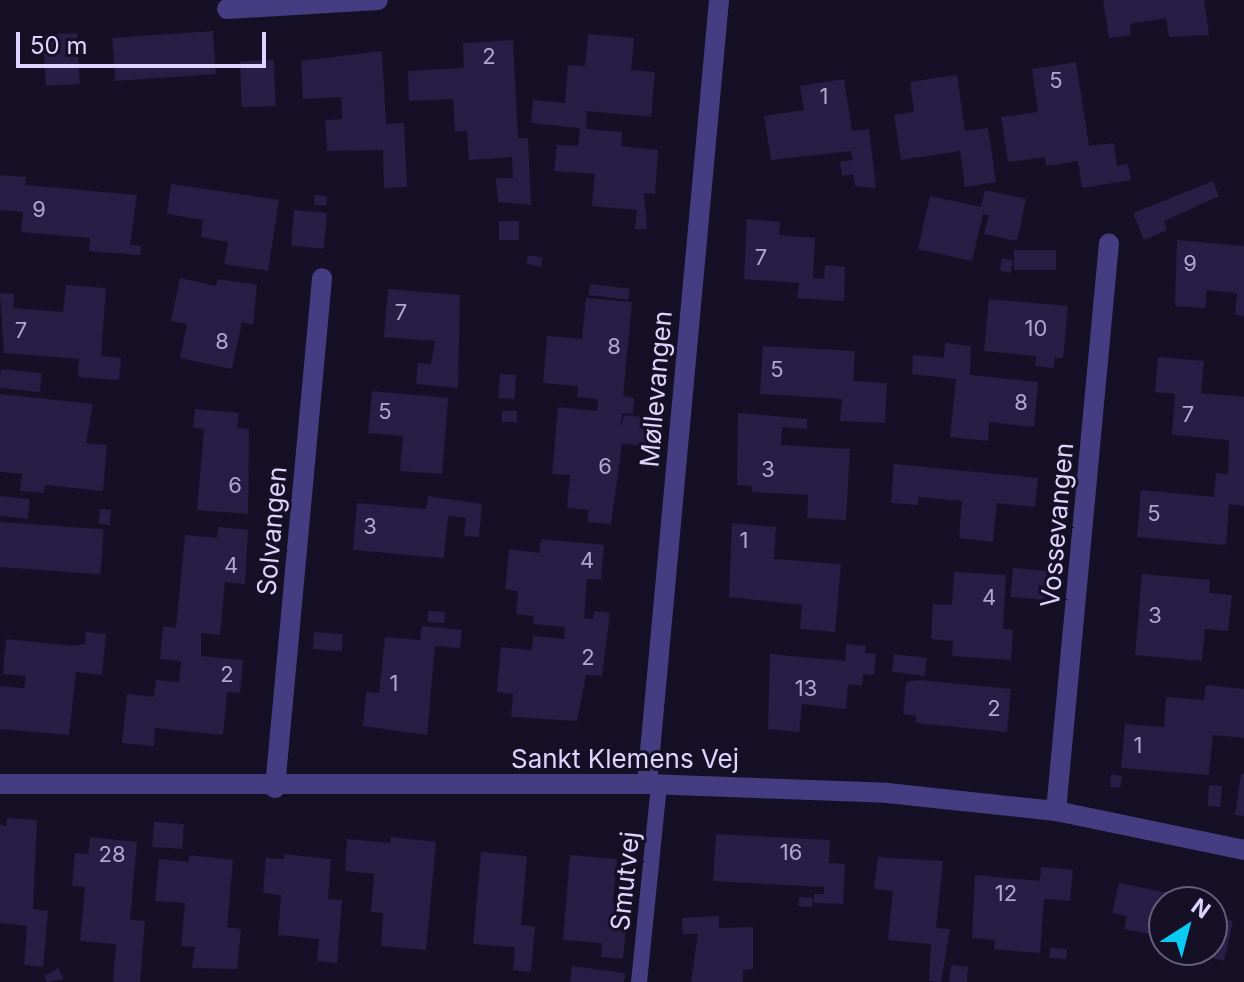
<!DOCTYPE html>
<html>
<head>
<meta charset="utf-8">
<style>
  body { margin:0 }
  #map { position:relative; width:1244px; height:982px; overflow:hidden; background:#151025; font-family:Inter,sans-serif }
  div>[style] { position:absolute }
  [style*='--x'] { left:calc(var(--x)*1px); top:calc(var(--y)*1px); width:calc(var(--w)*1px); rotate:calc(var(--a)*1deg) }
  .building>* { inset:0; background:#281d45; transform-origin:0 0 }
  .lane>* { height:16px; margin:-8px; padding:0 8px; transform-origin:8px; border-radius:8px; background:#453d81 }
  .street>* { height:20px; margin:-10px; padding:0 10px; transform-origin:10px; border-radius:10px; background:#453d81 }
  span { translate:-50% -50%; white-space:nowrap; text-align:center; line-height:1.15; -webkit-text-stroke:6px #151025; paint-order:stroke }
  .number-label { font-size:22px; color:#b0a7cf }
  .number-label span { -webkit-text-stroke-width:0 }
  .street-label { font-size:26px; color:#ddd5fd }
  .north { position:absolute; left:1148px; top:886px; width:80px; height:80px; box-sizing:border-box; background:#151025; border:2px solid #655f7b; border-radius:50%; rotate:36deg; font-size:22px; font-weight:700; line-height:32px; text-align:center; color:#ddd5fd }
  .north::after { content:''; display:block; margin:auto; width:28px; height:36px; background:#0bcbf3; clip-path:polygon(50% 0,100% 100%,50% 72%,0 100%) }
  .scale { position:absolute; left:16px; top:32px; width:250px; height:36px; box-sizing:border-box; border:4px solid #ddd5fd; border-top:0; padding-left:10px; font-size:24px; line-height:28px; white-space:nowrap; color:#ddd5fd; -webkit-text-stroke:6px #151025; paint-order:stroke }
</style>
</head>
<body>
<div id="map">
  <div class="building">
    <div style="clip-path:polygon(1103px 0,1204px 0,1209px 35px,1169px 37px,1166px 18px,1130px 24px,1131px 35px,1109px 38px)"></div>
    <div style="left:213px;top:31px;width:43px;height:101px;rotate:86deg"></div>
    <div style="left:77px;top:33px;width:51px;height:34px;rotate:87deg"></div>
    <div style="clip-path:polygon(588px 34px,634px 38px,631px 70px,655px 72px,651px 117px,587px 111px,586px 129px,622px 132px,621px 146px,658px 150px,655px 194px,644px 193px,647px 229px,635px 229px,637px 210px,592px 206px,595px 174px,554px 171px,557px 145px,578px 146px,580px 128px,531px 123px,533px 100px,565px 103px,568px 65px,585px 66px)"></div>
    <div style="clip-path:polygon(513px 40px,518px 138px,528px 138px,531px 205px,498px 202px,496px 178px,513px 178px,512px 157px,469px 160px,467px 131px,455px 132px,453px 99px,409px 101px,408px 71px,464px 68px,463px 43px)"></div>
    <div style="clip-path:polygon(382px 51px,386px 124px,404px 123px,407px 187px,384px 188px,383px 150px,327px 151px,325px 120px,342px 119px,341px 97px,303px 99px,301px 61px)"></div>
    <div style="left:274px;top:60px;width:46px;height:34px;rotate:88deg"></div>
    <div style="clip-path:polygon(1076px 62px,1089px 146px,1114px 143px,1117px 166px,1128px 164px,1131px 180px,1082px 188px,1078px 161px,1046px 166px,1045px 157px,1008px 162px,1001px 117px,1038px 112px,1032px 69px)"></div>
    <div style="clip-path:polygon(957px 75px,965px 131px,988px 128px,996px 182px,965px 187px,960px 151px,901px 160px,894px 115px,914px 112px,910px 82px)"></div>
    <div style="clip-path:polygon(844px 79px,852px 131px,869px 129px,876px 188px,855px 186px,853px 174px,842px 176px,840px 162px,853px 160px,851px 151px,771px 160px,764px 116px,804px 110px,800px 86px)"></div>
    <div style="clip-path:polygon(0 175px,26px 177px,25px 185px,137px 195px,130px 245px,141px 246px,140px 255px,89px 251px,90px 238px,21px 232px,23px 212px,0 210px)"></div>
    <div style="clip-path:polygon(1213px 181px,1219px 196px,1164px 221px,1167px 230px,1144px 240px,1133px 213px)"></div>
    <div style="clip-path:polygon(171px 184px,279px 200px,268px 271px,224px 264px,228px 242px,201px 237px,203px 220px,167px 214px)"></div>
    <div style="clip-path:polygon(985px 190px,1026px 199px,1017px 241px,984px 234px,989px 215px,983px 214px,972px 261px,918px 249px,930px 196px,981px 207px)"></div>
    <div style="left:315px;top:195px;width:12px;height:10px;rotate:5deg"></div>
    <div style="left:294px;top:210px;width:33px;height:36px;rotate:5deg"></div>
    <div style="clip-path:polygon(747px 219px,780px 222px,779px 235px,815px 238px,813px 278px,824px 279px,825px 265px,845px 267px,844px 301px,797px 298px,799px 283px,744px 279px)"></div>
    <div style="left:499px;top:221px;width:20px;height:19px"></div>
    <div style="clip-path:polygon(1177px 240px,1244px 246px,1244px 316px,1235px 315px,1237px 293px,1207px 290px,1205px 308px,1175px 306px)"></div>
    <div style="left:1056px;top:250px;width:20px;height:42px;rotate:90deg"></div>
    <div style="left:528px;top:255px;width:15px;height:9px;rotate:11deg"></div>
    <div style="left:1002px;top:258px;width:11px;height:13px;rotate:10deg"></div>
    <div style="clip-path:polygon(180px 278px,216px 286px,218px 279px,257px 285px,253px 325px,242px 322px,232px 369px,180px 358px,187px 324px,171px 321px)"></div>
    <div style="left:590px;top:284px;width:40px;height:11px;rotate:7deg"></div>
    <div style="clip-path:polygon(66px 285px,106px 288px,101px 356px,121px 358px,119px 380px,78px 377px,79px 359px,4px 353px,0 293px,14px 294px,13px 308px,63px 312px)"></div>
    <div style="clip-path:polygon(388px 289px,460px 295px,458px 388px,416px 384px,418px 363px,431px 364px,435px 341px,384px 337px)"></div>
    <div style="clip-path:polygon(586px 298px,632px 302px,623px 396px,634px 398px,633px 414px,622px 413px,621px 427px,624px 415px,651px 418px,649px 446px,622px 444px,611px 524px,587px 522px,589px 510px,567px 508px,570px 475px,552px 474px,558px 407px,597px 411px,598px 399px,577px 397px,578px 386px,543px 383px,547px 336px,582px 339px)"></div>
    <div style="clip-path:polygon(989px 299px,1068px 306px,1063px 358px,1055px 358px,1054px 368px,1035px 366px,1036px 356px,984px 351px)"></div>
    <div style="clip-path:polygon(945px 343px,971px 346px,970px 375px,1038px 382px,1034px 427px,989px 422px,988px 441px,950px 437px,956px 379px,912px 374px,913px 355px,944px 358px)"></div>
    <div style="clip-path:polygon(763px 346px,855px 351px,853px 381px,887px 383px,885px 423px,840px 421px,842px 399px,760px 394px)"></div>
    <div style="clip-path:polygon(1158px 357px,1204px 361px,1201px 393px,1244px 397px,1244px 506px,1229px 504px,1226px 545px,1137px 537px,1141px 490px,1214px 497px,1216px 473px,1228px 474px,1229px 440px,1172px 435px,1175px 394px,1155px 392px)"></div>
    <div style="left:1px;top:369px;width:41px;height:19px;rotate:6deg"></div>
    <div style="left:500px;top:374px;width:16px;height:24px;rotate:4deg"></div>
    <div style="clip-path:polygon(372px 391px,448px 398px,442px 474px,400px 471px,403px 436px,368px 433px)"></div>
    <div style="clip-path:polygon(0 394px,93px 404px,86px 443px,107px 445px,103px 491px,45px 485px,44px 493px,20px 491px,22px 474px,0 472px)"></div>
    <div style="clip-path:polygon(195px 409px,239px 413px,237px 428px,249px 429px,248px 514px,197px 510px,204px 429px,193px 428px)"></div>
    <div style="left:502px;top:411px;width:15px;height:11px"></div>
    <div style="clip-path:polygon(738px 413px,807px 419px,807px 429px,782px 427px,781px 445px,850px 449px,846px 520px,807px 518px,808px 495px,752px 492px,752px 486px,737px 485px)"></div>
    <div style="clip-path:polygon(894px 464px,1038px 478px,1035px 507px,997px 503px,993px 542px,959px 538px,962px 501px,918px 497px,918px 505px,891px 503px)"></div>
    <div style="left:0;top:496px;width:30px;height:20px;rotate:6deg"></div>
    <div style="clip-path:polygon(428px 496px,482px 504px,479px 537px,464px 536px,466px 518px,448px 516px,444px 558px,353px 550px,357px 503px,426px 509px)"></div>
    <div style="left:100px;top:509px;width:11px;height:15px;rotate:5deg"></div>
    <div style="left:0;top:522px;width:104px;height:45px;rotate:4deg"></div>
    <div style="clip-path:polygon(732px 523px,776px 527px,774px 559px,841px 564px,835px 632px,800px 629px,802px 605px,729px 597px)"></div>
    <div style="clip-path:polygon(218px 527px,248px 530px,245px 584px,225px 582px,220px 635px,201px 633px,201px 656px,243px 660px,240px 693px,227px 692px,223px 735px,155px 728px,154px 746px,122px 743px,127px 694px,154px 697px,156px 680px,179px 682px,181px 661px,160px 659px,163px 626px,176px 628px,185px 535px,217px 538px)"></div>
    <div style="clip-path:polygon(541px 539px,604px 545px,601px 580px,587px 579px,584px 618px,593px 619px,594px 611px,610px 613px,602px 676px,586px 675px,577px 721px,511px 717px,513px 694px,497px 692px,501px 647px,532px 650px,533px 636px,564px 639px,565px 627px,533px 624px,534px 616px,516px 614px,518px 591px,505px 589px,509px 549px,539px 553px)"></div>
    <div style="left:1013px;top:568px;width:34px;height:29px;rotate:5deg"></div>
    <div style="clip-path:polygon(954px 572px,1006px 575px,1003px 629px,1013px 630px,1011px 660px,952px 656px,953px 641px,931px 639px,933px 604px,952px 605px)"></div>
    <div style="clip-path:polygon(1142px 574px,1210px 580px,1209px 593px,1232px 595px,1228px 631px,1205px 629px,1202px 661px,1135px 655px)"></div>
    <div style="left:428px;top:611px;width:17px;height:11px;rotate:3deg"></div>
    <div style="clip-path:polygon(422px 626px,462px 630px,460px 648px,435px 646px,427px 735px,363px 726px,366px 692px,379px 693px,385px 637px,420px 640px)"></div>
    <div style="clip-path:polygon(86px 632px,106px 634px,102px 675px,76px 672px,69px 735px,0 729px,0 686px,24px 688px,26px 676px,3px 674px,6px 639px,73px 646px,85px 644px)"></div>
    <div style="left:314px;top:632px;width:29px;height:17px;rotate:4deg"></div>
    <div style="clip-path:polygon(846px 644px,866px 646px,865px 653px,876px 654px,874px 675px,863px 674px,862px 686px,848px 684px,846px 709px,802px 704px,799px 732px,768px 729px,770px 654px,845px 661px)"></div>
    <div style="left:894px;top:654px;width:33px;height:18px;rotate:7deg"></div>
    <div style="clip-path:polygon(920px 680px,1011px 689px,1007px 732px,916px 723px,916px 716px,903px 714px,906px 682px)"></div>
    <div style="clip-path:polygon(1206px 685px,1244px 689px,1244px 738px,1213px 735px,1209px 775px,1121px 768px,1125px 724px,1164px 727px,1166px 697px,1204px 700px)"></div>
    <div style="clip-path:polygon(1111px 774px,1122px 776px,1120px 788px,1110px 787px)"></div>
    <div style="clip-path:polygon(1241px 774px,1244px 774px,1244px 816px,1235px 815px)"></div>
    <div style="left:1209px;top:785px;width:13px;height:21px;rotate:4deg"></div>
    <div style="clip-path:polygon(7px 818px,37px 820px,33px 909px,48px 911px,43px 967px,24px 965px,27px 926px,0 923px,0 825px,6px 826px)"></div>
    <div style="left:154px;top:822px;width:30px;height:25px;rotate:4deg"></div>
    <div style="clip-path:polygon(716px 834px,830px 840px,829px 863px,845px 864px,843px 904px,814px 903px,814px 894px,824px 894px,824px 887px,713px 881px)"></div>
    <div style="clip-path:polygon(90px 837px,137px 842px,130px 920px,145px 921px,140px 982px,113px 982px,116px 944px,80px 941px,85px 887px,72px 886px,75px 853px,88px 854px)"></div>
    <div style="clip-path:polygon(391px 837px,436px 842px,426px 950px,381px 946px,383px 913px,371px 912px,374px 874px,345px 871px,347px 839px,390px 843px)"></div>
    <div style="clip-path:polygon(481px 852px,527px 856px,521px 925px,535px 927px,531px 972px,513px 970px,515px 947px,473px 944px)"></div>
    <div style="clip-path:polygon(284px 854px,331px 859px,328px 899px,342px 900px,337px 963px,317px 961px,319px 939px,278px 935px,281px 895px,263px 893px,266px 858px,284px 859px)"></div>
    <div style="clip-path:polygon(189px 855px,233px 860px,227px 927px,241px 929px,237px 969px,192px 968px,195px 947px,181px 946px,185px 903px,155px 901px,159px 859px,189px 862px)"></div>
    <div style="clip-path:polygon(570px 855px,617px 859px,613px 904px,628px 905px,623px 959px,601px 957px,602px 943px,563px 940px)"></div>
    <div style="clip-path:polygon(878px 857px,943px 861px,936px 928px,950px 929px,941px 982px,929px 981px,931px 944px,888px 940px,893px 891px,874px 889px)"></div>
    <div style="clip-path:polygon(1041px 867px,1073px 870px,1070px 901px,1044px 899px,1040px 953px,994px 949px,995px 940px,972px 938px,975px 875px,1040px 881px)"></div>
    <div style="clip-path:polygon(1119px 883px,1207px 901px,1207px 902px,1164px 902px,1164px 937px,1124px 929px,1127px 916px,1112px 913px)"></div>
    <div style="left:799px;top:897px;width:14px;height:9px;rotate:4deg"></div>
    <div style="clip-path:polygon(1212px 901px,1222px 903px,1219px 918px,1233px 921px,1224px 961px,1191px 951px,1212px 950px)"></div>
    <div style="clip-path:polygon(719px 916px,719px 928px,753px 927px,753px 969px,743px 970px,743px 982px,691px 982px,698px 934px,683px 934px,682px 918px)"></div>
    <div style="left:1050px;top:948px;width:17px;height:10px;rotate:3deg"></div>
    <div style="clip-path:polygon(951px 965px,968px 967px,967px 982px,949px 982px)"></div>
    <div style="clip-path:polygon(572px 966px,625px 973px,624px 982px,570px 982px)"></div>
    <div style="clip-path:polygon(58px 968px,64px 979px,47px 982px,44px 976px)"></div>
  </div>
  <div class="lane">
    <div style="--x:639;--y:982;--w:199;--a:-84.2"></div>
  </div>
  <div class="street">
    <div style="--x:227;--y:9;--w:151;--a:-3.4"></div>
    <div style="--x:0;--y:784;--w:647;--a:0"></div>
    <div style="--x:647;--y:784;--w:240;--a:2.1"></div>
    <div style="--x:887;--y:793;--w:170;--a:6.1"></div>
    <div style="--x:1056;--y:811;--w:192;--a:11.7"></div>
    <div style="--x:647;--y:784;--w:787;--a:-84.75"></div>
    <div style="--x:275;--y:788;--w:512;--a:-84.73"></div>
    <div style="--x:1056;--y:811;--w:570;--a:-84.67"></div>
  </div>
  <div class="number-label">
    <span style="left:489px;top:57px">2</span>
    <span style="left:1056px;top:81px">5</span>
    <span style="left:824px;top:97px">1</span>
    <span style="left:39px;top:210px">9</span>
    <span style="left:761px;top:258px">7</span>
    <span style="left:1190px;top:264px">9</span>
    <span style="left:401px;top:313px">7</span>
    <span style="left:1036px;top:329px">10</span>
    <span style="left:21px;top:331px">7</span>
    <span style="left:222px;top:342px">8</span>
    <span style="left:614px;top:347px">8</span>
    <span style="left:777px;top:370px">5</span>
    <span style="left:1021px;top:403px">8</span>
    <span style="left:385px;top:412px">5</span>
    <span style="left:1188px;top:415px">7</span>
    <span style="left:605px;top:467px">6</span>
    <span style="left:768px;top:470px">3</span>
    <span style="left:235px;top:486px">6</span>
    <span style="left:1154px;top:514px">5</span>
    <span style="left:370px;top:527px">3</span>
    <span style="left:744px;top:541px">1</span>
    <span style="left:587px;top:561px">4</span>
    <span style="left:231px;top:566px">4</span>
    <span style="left:989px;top:598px">4</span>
    <span style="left:1155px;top:616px">3</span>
    <span style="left:588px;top:658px">2</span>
    <span style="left:227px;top:675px">2</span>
    <span style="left:394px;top:684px">1</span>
    <span style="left:806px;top:689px">13</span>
    <span style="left:994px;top:709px">2</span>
    <span style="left:1138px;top:746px">1</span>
    <span style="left:791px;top:853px">16</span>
    <span style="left:112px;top:855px">28</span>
    <span style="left:1006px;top:894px">12</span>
  </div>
  <div class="street-label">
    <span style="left:656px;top:389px;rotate:-85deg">Møllevangen</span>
    <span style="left:1057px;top:525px;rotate:-85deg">Vossevangen</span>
    <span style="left:272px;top:531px;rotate:-85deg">Solvangen</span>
    <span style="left:625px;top:759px">Sankt Klemens Vej</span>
    <span style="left:625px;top:881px;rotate:-84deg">Smutvej</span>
  </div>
  <div class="north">N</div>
  <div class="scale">50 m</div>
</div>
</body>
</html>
